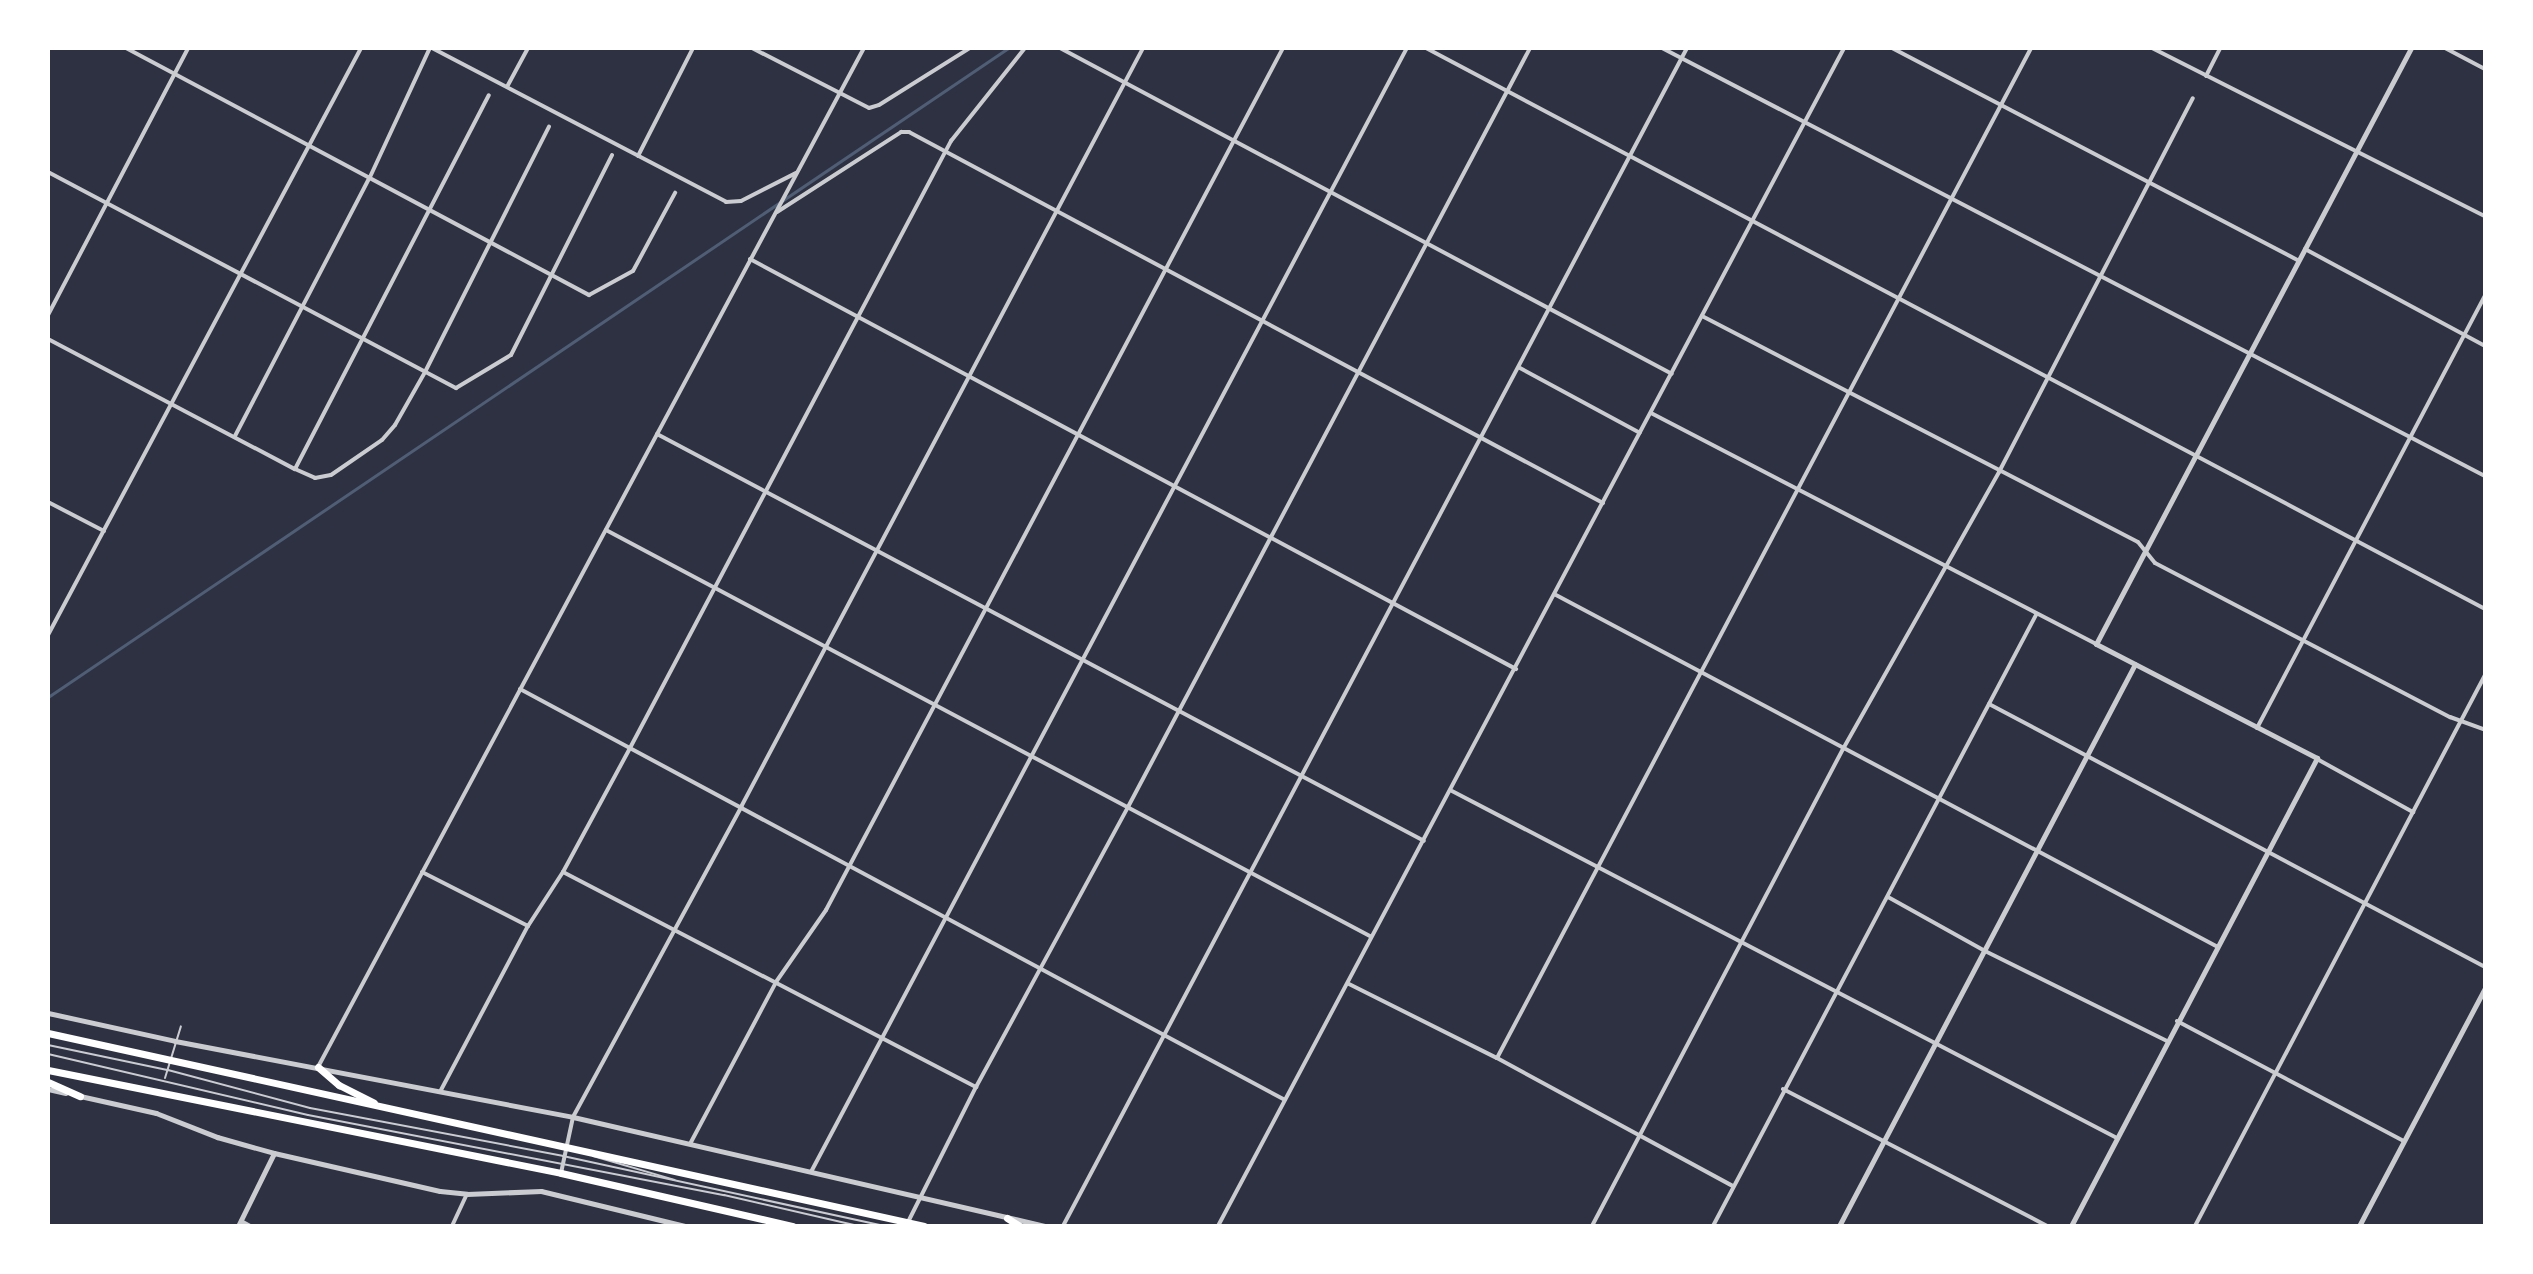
<!DOCTYPE html>
<html>
<head>
<meta charset="utf-8">
<style>
  body { margin:0 }
  #map { position:relative; width:2533px; height:1274px; overflow:hidden; background:#2d3142; font-family:"DM Sans",sans-serif }
  div>[style] { position:absolute }
  [style*='--x'] { left:calc(var(--x)*1px); top:calc(var(--y)*1px); width:calc(var(--w)*1px); rotate:calc(var(--a)*1deg) }
  .stream>* { height:3px; margin:-1.5px; padding:0 1.5px; transform-origin:1.5px; border-radius:1.5px; background:#4f5d75 }
  .service>* { height:2px; margin:-1px; padding:0 1px; transform-origin:1px; border-radius:1px; background:#caccd0 }
  .minor>* { height:4px; margin:-2px; padding:0 2px; transform-origin:2px; border-radius:2px; background:#caccd0 }
  .tertiary>* { height:5px; margin:-2.5px; padding:0 2.5px; transform-origin:2.5px; border-radius:2.5px; background:#caccd0 }
  .trunk>* { height:7px; margin:-3.5px; padding:0 3.5px; transform-origin:3.5px; border-radius:3.5px; background:#fff }
  span { translate:-50% -50%; white-space:nowrap; text-align:center; line-height:1.15; -webkit-text-stroke:8px #fff; paint-order:stroke }
  .frame { position:absolute; inset:0; border:50px solid #fff; pointer-events:none }
</style>
</head>
<body>
<div id="map">
  <div class="stream">
    <div style="--x:48;--y:697;--w:1159;--a:-34.06"></div>
  </div>
  <div class="service">
    <div style="--x:48;--y:1045;--w:123;--a:11.8"></div>
    <div style="--x:168;--y:1070;--w:147;--a:15"></div>
    <div style="--x:310;--y:1108;--w:258;--a:10.7"></div>
    <div style="--x:563;--y:1156;--w:329;--a:12.3"></div>
    <div style="--x:48;--y:1054;--w:267;--a:13.2"></div>
    <div style="--x:308;--y:1115;--w:424;--a:10.9"></div>
    <div style="--x:724;--y:1195;--w:138;--a:13"></div>
    <div style="--x:165;--y:1078;--w:54;--a:-72.9"></div>
    <div style="--x:593;--y:1156;--w:85;--a:16.3"></div>
  </div>
  <div class="minor">
    <div style="--x:126;--y:48;--w:525;--a:28.08"></div>
    <div style="--x:589;--y:295;--w:50;--a:-28.6"></div>
    <div style="--x:633;--y:271;--w:89;--a:-61.7"></div>
    <div style="--x:432;--y:48;--w:332;--a:27.6"></div>
    <div style="--x:726;--y:202;--w:15;--a:-4"></div>
    <div style="--x:741;--y:201;--w:62;--a:-27"></div>
    <div style="--x:752;--y:48;--w:131;--a:27.1"></div>
    <div style="--x:869;--y:108;--w:10;--a:-17"></div>
    <div style="--x:879;--y:105;--w:107;--a:-32.1"></div>
    <div style="--x:1060;--y:48;--w:693;--a:28.04"></div>
    <div style="--x:1426;--y:48;--w:1198;--a:27.91"></div>
    <div style="--x:1662;--y:48;--w:928;--a:27.48"></div>
    <div style="--x:1892;--y:48;--w:459;--a:27.6"></div>
    <div style="--x:2152;--y:48;--w:373;--a:26.8"></div>
    <div style="--x:2445;--y:48;--w:45;--a:27.7"></div>
    <div style="--x:2206;--y:76;--w:31;--a:-63"></div>
    <div style="--x:508;--y:85;--w:42;--a:-61.6"></div>
    <div style="--x:638;--y:156;--w:121;--a:-63"></div>
    <div style="--x:48;--y:172;--w:462;--a:27.9"></div>
    <div style="--x:456;--y:388;--w:64;--a:-31"></div>
    <div style="--x:511;--y:355;--w:224;--a:-63.2"></div>
    <div style="--x:777;--y:212;--w:148;--a:-32.8"></div>
    <div style="--x:901;--y:132;--w:8;--a:0"></div>
    <div style="--x:909;--y:132;--w:787;--a:28.13"></div>
    <div style="--x:2305;--y:249;--w:204;--a:28.3"></div>
    <div style="--x:750;--y:259;--w:869;--a:28.16"></div>
    <div style="--x:48;--y:315;--w:301;--a:-62.3"></div>
    <div style="--x:1702;--y:316;--w:491;--a:27.4"></div>
    <div style="--x:2138;--y:542;--w:27;--a:51"></div>
    <div style="--x:2155;--y:563;--w:333;--a:27.6"></div>
    <div style="--x:2450;--y:717;--w:37;--a:20"></div>
    <div style="--x:48;--y:339;--w:279;--a:27.8"></div>
    <div style="--x:295;--y:469;--w:22;--a:24"></div>
    <div style="--x:315;--y:478;--w:16;--a:-11"></div>
    <div style="--x:331;--y:475;--w:62;--a:-34.5"></div>
    <div style="--x:382;--y:440;--w:20;--a:-49"></div>
    <div style="--x:395;--y:425;--w:61;--a:-60.5"></div>
    <div style="--x:425;--y:372;--w:275;--a:-63.2"></div>
    <div style="--x:1520;--y:368;--w:136;--a:28.4"></div>
    <div style="--x:1651;--y:413;--w:501;--a:27.43"></div>
    <div style="--x:657;--y:434;--w:868;--a:27.95"></div>
    <div style="--x:235;--y:436;--w:292;--a:-62.5"></div>
    <div style="--x:370;--y:177;--w:142;--a:-65.1"></div>
    <div style="--x:295;--y:469;--w:421;--a:-62.6"></div>
    <div style="--x:48;--y:502;--w:63;--a:27.4"></div>
    <div style="--x:606;--y:530;--w:865;--a:27.99"></div>
    <div style="--x:1556;--y:595;--w:748;--a:28"></div>
    <div style="--x:48;--y:635;--w:665;--a:-61.93"></div>
    <div style="--x:520;--y:689;--w:868;--a:28.25"></div>
    <div style="--x:1989;--y:704;--w:561;--a:27.93"></div>
    <div style="--x:2257;--y:728;--w:489;--a:-62.2"></div>
    <div style="--x:2317;--y:759;--w:110;--a:28.9"></div>
    <div style="--x:1452;--y:791;--w:750;--a:27.56"></div>
    <div style="--x:422;--y:872;--w:119;--a:27"></div>
    <div style="--x:563;--y:872;--w:466;--a:27.5"></div>
    <div style="--x:1888;--y:897;--w:111;--a:29.1"></div>
    <div style="--x:1985;--y:951;--w:203;--a:26.3"></div>
    <div style="--x:1349;--y:984;--w:165;--a:26.6"></div>
    <div style="--x:1497;--y:1058;--w:268;--a:28.5"></div>
    <div style="--x:2177;--y:1021;--w:257;--a:27.9"></div>
    <div style="--x:1497;--y:1058;--w:1142;--a:-62.13"></div>
    <div style="--x:318;--y:1067;--w:1156;--a:-61.82"></div>
    <div style="--x:1783;--y:1089;--w:297;--a:27.4"></div>
    <div style="--x:441;--y:1090;--w:186;--a:-62.1"></div>
    <div style="--x:528;--y:926;--w:64;--a:-57.1"></div>
    <div style="--x:563;--y:872;--w:141;--a:-61.6"></div>
    <div style="--x:630;--y:748;--w:687;--a:-62.13"></div>
    <div style="--x:951;--y:141;--w:119;--a:-51.5"></div>
    <div style="--x:690;--y:1144;--w:183;--a:-62"></div>
    <div style="--x:776;--y:982;--w:88;--a:-55.2"></div>
    <div style="--x:826;--y:910;--w:976;--a:-62.07"></div>
    <div style="--x:811;--y:1172;--w:1272;--a:-62.07"></div>
    <div style="--x:561;--y:1173;--w:57;--a:-77.9"></div>
    <div style="--x:573;--y:1117;--w:353;--a:-61.5"></div>
    <div style="--x:741;--y:807;--w:859;--a:-62.09"></div>
    <div style="--x:241;--y:1221;--w:10;--a:29"></div>
    <div style="--x:452;--y:1226;--w:35;--a:-65"></div>
    <div style="--x:906;--y:1226;--w:156;--a:-63.3"></div>
    <div style="--x:976;--y:1087;--w:319;--a:-61.5"></div>
    <div style="--x:1128;--y:807;--w:859;--a:-62.09"></div>
    <div style="--x:1063;--y:1226;--w:1333;--a:-62.09"></div>
    <div style="--x:1218;--y:1226;--w:1334;--a:-62.01"></div>
    <div style="--x:1592;--y:1226;--w:539;--a:-62.25"></div>
    <div style="--x:1843;--y:749;--w:318;--a:-60.6"></div>
    <div style="--x:1999;--y:472;--w:421;--a:-62.6"></div>
    <div style="--x:1713;--y:1226;--w:691;--a:-62.14"></div>
    <div style="--x:2195;--y:1226;--w:623;--a:-62.24"></div>
  </div>
  <div class="tertiary">
    <div style="--x:48;--y:1013;--w:130;--a:12.4"></div>
    <div style="--x:175;--y:1041;--w:405;--a:10.8"></div>
    <div style="--x:573;--y:1117;--w:485;--a:13"></div>
    <div style="--x:48;--y:1089;--w:18;--a:13"></div>
    <div style="--x:80;--y:1096;--w:78;--a:12.6"></div>
    <div style="--x:156;--y:1113;--w:66;--a:21.5"></div>
    <div style="--x:217;--y:1137;--w:59;--a:15.7"></div>
    <div style="--x:274;--y:1153;--w:170;--a:12.9"></div>
    <div style="--x:440;--y:1191;--w:27;--a:6"></div>
    <div style="--x:467;--y:1194;--w:74;--a:-2.3"></div>
    <div style="--x:541;--y:1191;--w:148;--a:13.7"></div>
    <div style="--x:238;--y:1226;--w:81;--a:-63.7"></div>
    <div style="--x:1839;--y:1226;--w:635;--a:-62.22"></div>
    <div style="--x:2071;--y:1226;--w:529;--a:-62.27"></div>
    <div style="--x:2317;--y:758;--w:249;--a:-152.7"></div>
    <div style="--x:2096;--y:644;--w:674;--a:-62.14"></div>
    <div style="--x:2359;--y:1226;--w:269;--a:-62.1"></div>
  </div>
  <div class="trunk">
    <div style="--x:48;--y:1033;--w:897;--a:12.42"></div>
    <div style="--x:318;--y:1067;--w:28;--a:41"></div>
    <div style="--x:339;--y:1085;--w:39;--a:27"></div>
    <div style="--x:48;--y:1070;--w:523;--a:11.35"></div>
    <div style="--x:561;--y:1173;--w:238;--a:12.9"></div>
    <div style="--x:48;--y:1082;--w:35;--a:24"></div>
    <div style="--x:1007;--y:1218;--w:15;--a:32"></div>
  </div>
  <div class="frame"></div>
</div>
</body>
</html>
